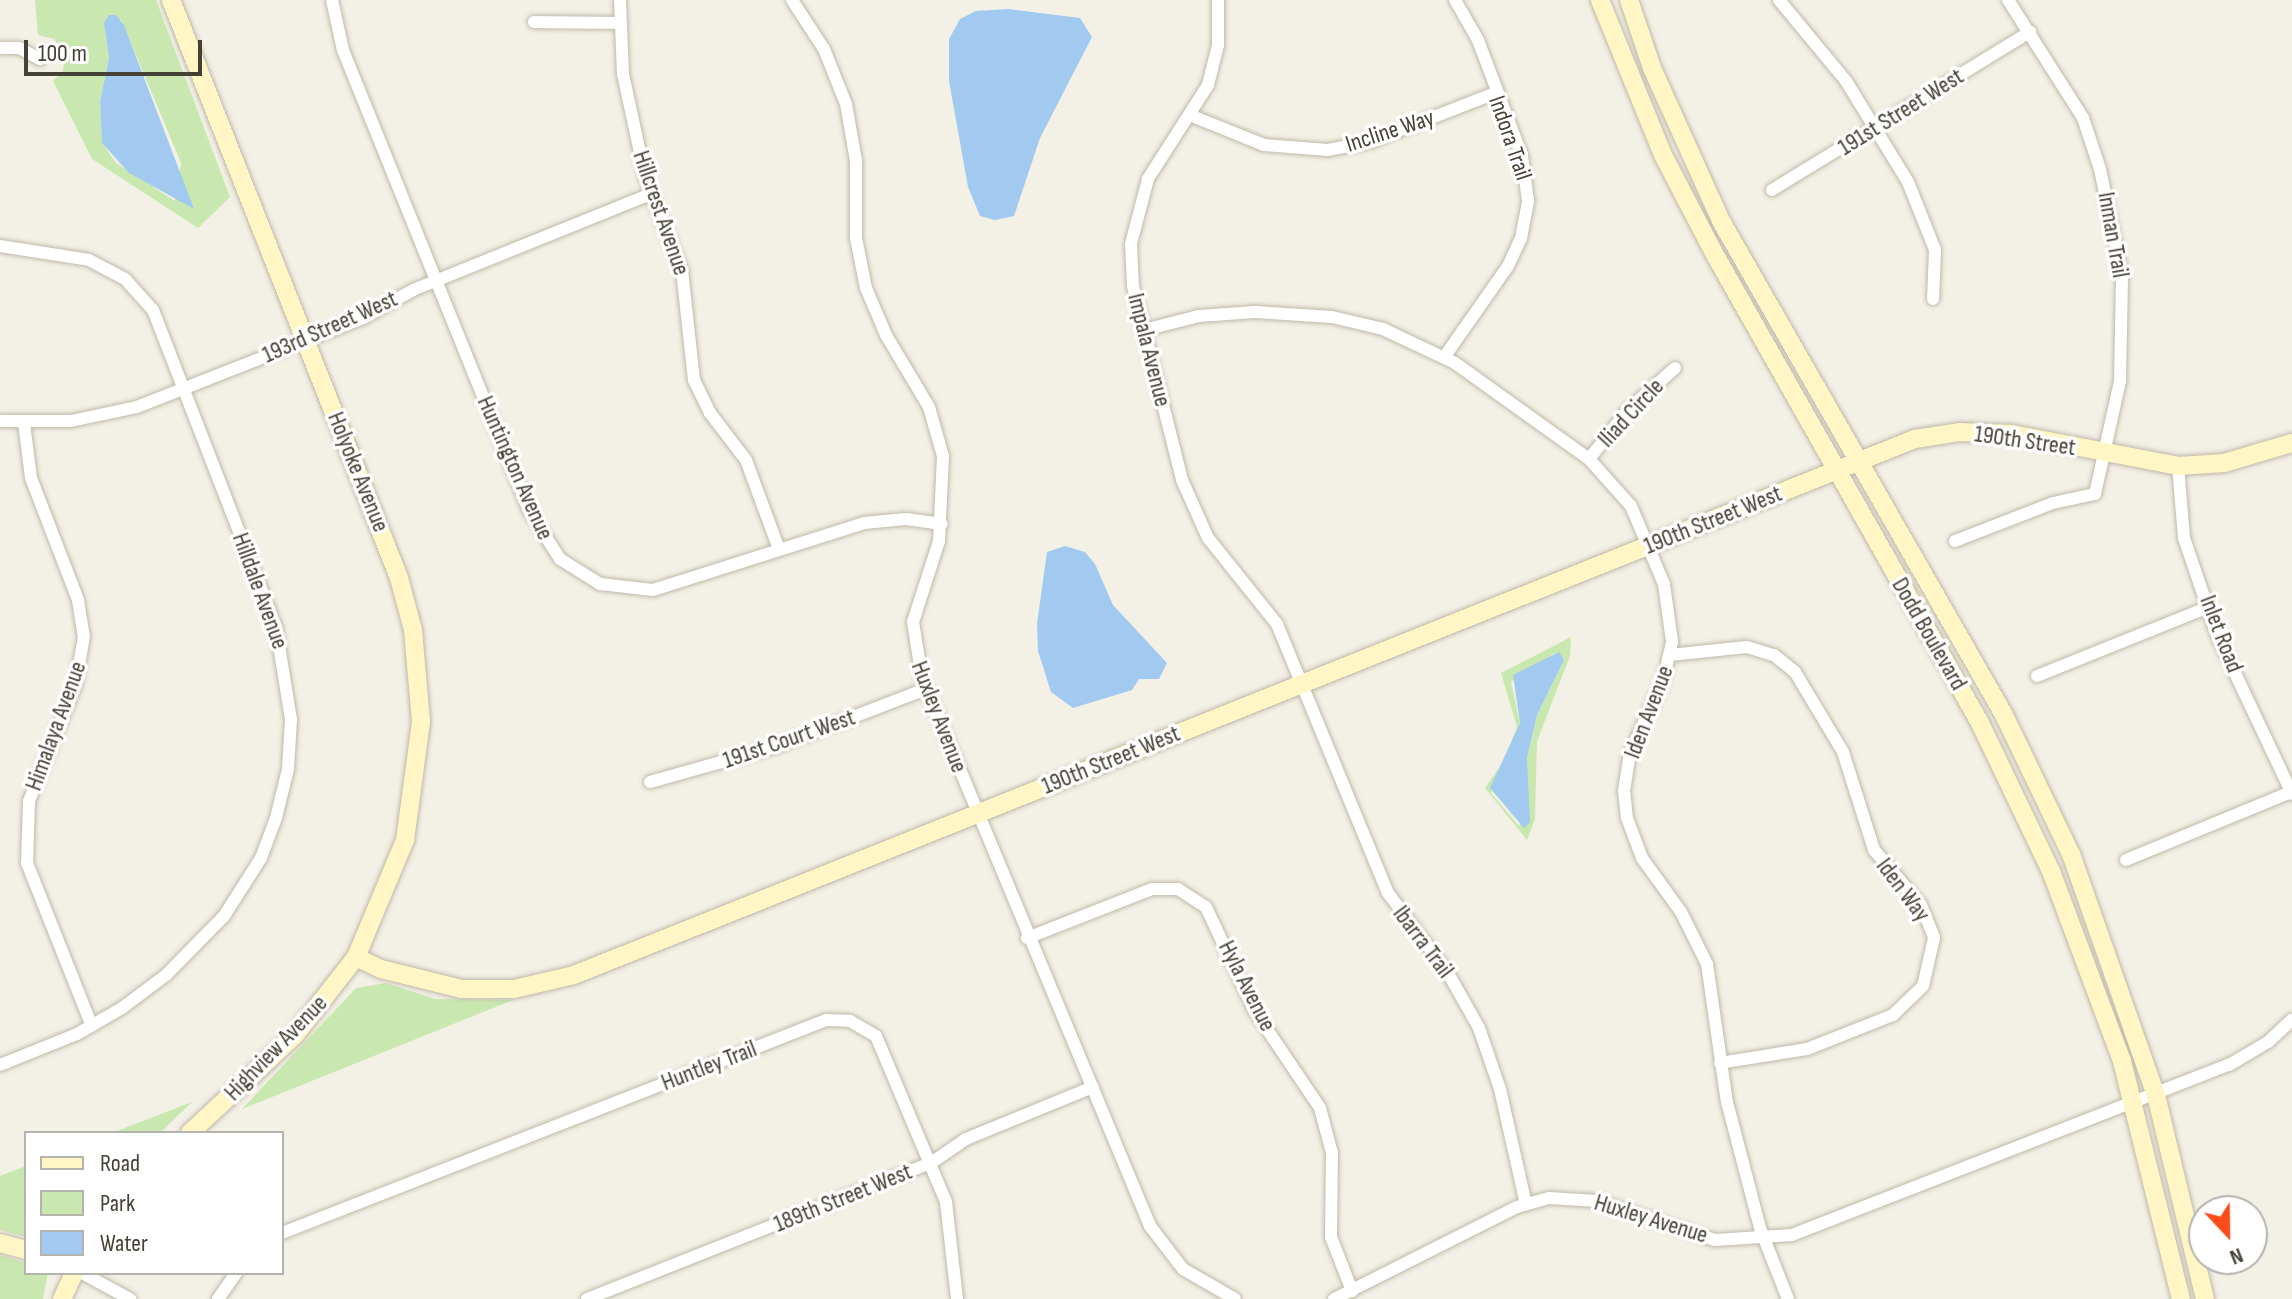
<!DOCTYPE html>
<html>
<head>
<meta charset="utf-8">
<style>
  body { margin:0 }
  #map { position:relative; width:2292px; height:1299px; overflow:hidden; background:#f3f0e6; font-family:"Sofia Sans Condensed",sans-serif }
  div>[style] { position:absolute }
  [style*='--x'] { left:calc(var(--x)*1px); top:calc(var(--y)*1px); width:calc(var(--w)*1px); rotate:calc(var(--a)*1deg) }
  .green>* { inset:0; background:#c9e8af }
  .water>* { inset:0; background:#a2caf1 }
  .roads { filter:drop-shadow(0 0 2px #bfb9a9) drop-shadow(0 0 2px #bfb9a9) }
  .street>* { height:12px; margin:-6px; padding:0 6px; transform-origin:6px; border-radius:6px; background:#fff }
  .secondary>* { height:18px; margin:-9px; padding:0 9px; transform-origin:9px; border-radius:9px; background:#fff5c5 }
  span { translate:-50% -50%; white-space:nowrap; text-align:center; line-height:1.15; -webkit-text-stroke:7px #fff; paint-order:stroke }
  .street-label { font-size:24px; color:#464135 }
  .legend { position:absolute; left:24px; top:1131px; width:260px; height:144px; box-sizing:border-box; background:#fff; border:2px solid #b5b3ae; margin:0; padding:10px 14px; list-style:none; font-size:24px; color:#464135 }
  .legend li { display:flex; align-items:center; gap:16px; height:40px }
  .legend b { width:40px; border:2px solid #b5b3ae }
  .north { position:absolute; left:2188px; top:1195px; width:80px; height:80px; box-sizing:border-box; background:#fff; border:2px solid #b5b3ae; border-radius:50%; rotate:158deg; font-size:22px; font-weight:700; line-height:32px; text-align:center; color:#464135 }
  .north::after { content:''; display:block; margin:auto; width:28px; height:36px; background:#fb4b16; clip-path:polygon(50% 0,100% 100%,50% 72%,0 100%) }
  .scale { position:absolute; left:24px; top:40px; width:178px; height:36px; box-sizing:border-box; border:4px solid #464135; border-top:0; padding-left:10px; font-size:24px; line-height:28px; white-space:nowrap; color:#464135; -webkit-text-stroke:6px #fff; paint-order:stroke }
</style>
</head>
<body>
<div id="map">
  <div class="green">
    <div style="clip-path:polygon(evenodd,35px 0,156px 0,230px 197px,198px 228px,92px 159px,53px 81px,63px 71px,65px 53px,54px 39px,38px 35px,35px 0,121px 19px,181px 163px,175px 201px,116px 163px,102px 143px,100px 102px,109px 58px,105px 31px,121px 19px)"></div>
    <div style="clip-path:polygon(evenodd,1571px 637px,1570px 656px,1537px 741px,1535px 819px,1527px 840px,1485px 788px,1505px 759px,1517px 727px,1501px 673px,1571px 637px,1555px 653px,1564px 660px,1537px 715px,1527px 758px,1528px 808px,1519px 826px,1491px 793px,1520px 723px,1511px 682px,1555px 653px)"></div>
    <div style="clip-path:polygon(386px 983px,435px 999px,513px 1000px,242px 1109px,356px 988px)"></div>
    <div style="clip-path:polygon(192px 1102px,160px 1133px,112px 1133px)"></div>
    <div style="clip-path:polygon(26px 1166px,26px 1237px,0 1230px,0 1176px)"></div>
    <div style="clip-path:polygon(0 1255px,26px 1263px,26px 1273px,48px 1273px,43px 1299px,0 1299px)"></div>
  </div>
  <div class="water">
    <div style="clip-path:polygon(1008px 9px,1080px 18px,1092px 37px,1040px 138px,1014px 216px,995px 220px,980px 216px,968px 187px,949px 81px,949px 39px,960px 19px,976px 11px)"></div>
    <div style="clip-path:polygon(109px 15px,116px 15px,124px 25px,194px 209px,129px 173px,102px 143px,100px 102px,109px 58px,104px 23px)"></div>
    <div style="clip-path:polygon(1065px 546px,1085px 552px,1095px 564px,1113px 605px,1167px 663px,1159px 679px,1139px 679px,1132px 690px,1073px 708px,1051px 692px,1038px 651px,1037px 624px,1047px 552px)"></div>
    <div style="clip-path:polygon(1559px 652px,1564px 660px,1537px 715px,1527px 758px,1530px 822px,1524px 828px,1490px 788px,1520px 723px,1513px 675px)"></div>
  </div>
  <div class="roads">
    <div class="street">
      <div style="--x:332;--y:0;--w:51;--a:77.6"></div>
      <div style="--x:343;--y:50;--w:498;--a:68"></div>
      <div style="--x:530;--y:512;--w:56;--a:57.4"></div>
      <div style="--x:560;--y:559;--w:47;--a:32"></div>
      <div style="--x:600;--y:584;--w:53;--a:6.5"></div>
      <div style="--x:653;--y:590;--w:221;--a:-17.6"></div>
      <div style="--x:864;--y:523;--w:42;--a:-5.4"></div>
      <div style="--x:906;--y:519;--w:36;--a:8"></div>
      <div style="--x:620;--y:0;--w:74;--a:87.7"></div>
      <div style="--x:623;--y:74;--w:108;--a:77.8"></div>
      <div style="--x:646;--y:180;--w:97;--a:68.2"></div>
      <div style="--x:682;--y:270;--w:111;--a:83.8"></div>
      <div style="--x:694;--y:380;--w:37;--a:64"></div>
      <div style="--x:710;--y:413;--w:59;--a:52.5"></div>
      <div style="--x:746;--y:460;--w:95;--a:69.7"></div>
      <div style="--x:792;--y:0;--w:59;--a:56.9"></div>
      <div style="--x:824;--y:49;--w:59;--a:68.2"></div>
      <div style="--x:846;--y:104;--w:58;--a:80"></div>
      <div style="--x:856;--y:161;--w:77;--a:90"></div>
      <div style="--x:856;--y:238;--w:51;--a:78.7"></div>
      <div style="--x:866;--y:288;--w:51;--a:66.9"></div>
      <div style="--x:886;--y:335;--w:84;--a:59.2"></div>
      <div style="--x:929;--y:407;--w:51;--a:74.1"></div>
      <div style="--x:943;--y:456;--w:85;--a:92.7"></div>
      <div style="--x:939;--y:541;--w:85;--a:107.8"></div>
      <div style="--x:913;--y:622;--w:57;--a:80.9"></div>
      <div style="--x:922;--y:678;--w:594;--a:67.41"></div>
      <div style="--x:1150;--y:1226;--w:54;--a:52.5"></div>
      <div style="--x:1183;--y:1269;--w:60;--a:30"></div>
      <div style="--x:1218;--y:0;--w:45;--a:90"></div>
      <div style="--x:1218;--y:45;--w:41;--a:104"></div>
      <div style="--x:1208;--y:85;--w:112;--a:122.6"></div>
      <div style="--x:1148;--y:179;--w:67;--a:104.7"></div>
      <div style="--x:1131;--y:244;--w:42;--a:87.3"></div>
      <div style="--x:1133;--y:286;--w:200;--a:75.8"></div>
      <div style="--x:1182;--y:480;--w:64;--a:65.9"></div>
      <div style="--x:1208;--y:538;--w:110;--a:51.3"></div>
      <div style="--x:1277;--y:624;--w:291;--a:67.6"></div>
      <div style="--x:1388;--y:893;--w:100;--a:53.1"></div>
      <div style="--x:1448;--y:973;--w:63;--a:60.6"></div>
      <div style="--x:1479;--y:1028;--w:65;--a:71"></div>
      <div style="--x:1500;--y:1089;--w:118;--a:77.3"></div>
      <div style="--x:1779;--y:0;--w:105;--a:50.4"></div>
      <div style="--x:1846;--y:81;--w:119;--a:58.5"></div>
      <div style="--x:1908;--y:182;--w:73;--a:68.3"></div>
      <div style="--x:1935;--y:250;--w:49;--a:92.3"></div>
      <div style="--x:534;--y:22;--w:83;--a:0.7"></div>
      <div style="--x:0;--y:48;--w:19;--a:0"></div>
      <div style="--x:19;--y:48;--w:24;--a:28"></div>
      <div style="--x:1192;--y:116;--w:78;--a:21.9"></div>
      <div style="--x:1264;--y:145;--w:64;--a:4.5"></div>
      <div style="--x:1328;--y:150;--w:43;--a:-10.8"></div>
      <div style="--x:1370;--y:142;--w:134;--a:-21.4"></div>
      <div style="--x:1772;--y:190;--w:303;--a:-31.5"></div>
      <div style="--x:0;--y:246;--w:90;--a:8.9"></div>
      <div style="--x:89;--y:260;--w:41;--a:27.8"></div>
      <div style="--x:125;--y:279;--w:42;--a:47.9"></div>
      <div style="--x:153;--y:310;--w:340;--a:68.8"></div>
      <div style="--x:276;--y:627;--w:94;--a:80.8"></div>
      <div style="--x:291;--y:720;--w:49;--a:93.5"></div>
      <div style="--x:288;--y:769;--w:50;--a:103.8"></div>
      <div style="--x:276;--y:818;--w:43;--a:110.6"></div>
      <div style="--x:261;--y:858;--w:69;--a:122.5"></div>
      <div style="--x:224;--y:916;--w:83;--a:134.5"></div>
      <div style="--x:166;--y:975;--w:55;--a:143.1"></div>
      <div style="--x:122;--y:1008;--w:52;--a:150"></div>
      <div style="--x:77;--y:1034;--w:83;--a:158.1"></div>
      <div style="--x:1144;--y:330;--w:57;--a:-14.3"></div>
      <div style="--x:1199;--y:316;--w:56;--a:-4.1"></div>
      <div style="--x:1255;--y:312;--w:77;--a:3.7"></div>
      <div style="--x:1332;--y:317;--w:52;--a:13.2"></div>
      <div style="--x:1383;--y:329;--w:80;--a:25.3"></div>
      <div style="--x:1455;--y:363;--w:165;--a:35.6"></div>
      <div style="--x:1589;--y:459;--w:63;--a:48.2"></div>
      <div style="--x:1631;--y:506;--w:85;--a:67.1"></div>
      <div style="--x:1664;--y:584;--w:59;--a:82.1"></div>
      <div style="--x:1672;--y:642;--w:37;--a:103"></div>
      <div style="--x:1664;--y:678;--w:82;--a:114.4"></div>
      <div style="--x:1630;--y:753;--w:37;--a:99"></div>
      <div style="--x:1624;--y:790;--w:28;--a:84"></div>
      <div style="--x:1627;--y:818;--w:43;--a:69.4"></div>
      <div style="--x:1642;--y:858;--w:67;--a:54.2"></div>
      <div style="--x:1681;--y:912;--w:58;--a:63.4"></div>
      <div style="--x:1707;--y:964;--w:139;--a:81.8"></div>
      <div style="--x:1727;--y:1102;--w:130;--a:75.3"></div>
      <div style="--x:1760;--y:1228;--w:76;--a:68.5"></div>
      <div style="--x:1445;--y:356;--w:110;--a:-55"></div>
      <div style="--x:1508;--y:266;--w:31;--a:-65"></div>
      <div style="--x:1521;--y:238;--w:38;--a:-79"></div>
      <div style="--x:1528;--y:201;--w:45;--a:-97.6"></div>
      <div style="--x:1522;--y:156;--w:124;--a:-110.8"></div>
      <div style="--x:1478;--y:40;--w:46;--a:-119.9"></div>
      <div style="--x:0;--y:421;--w:71;--a:0"></div>
      <div style="--x:71;--y:421;--w:67;--a:-12"></div>
      <div style="--x:137;--y:407;--w:243;--a:-21.5"></div>
      <div style="--x:363;--y:318;--w:57;--a:-29.2"></div>
      <div style="--x:413;--y:290;--w:257;--a:-22"></div>
      <div style="--x:24;--y:423;--w:55;--a:82.7"></div>
      <div style="--x:31;--y:478;--w:131;--a:68.9"></div>
      <div style="--x:78;--y:600;--w:36;--a:81"></div>
      <div style="--x:84;--y:636;--w:49;--a:99.5"></div>
      <div style="--x:76;--y:684;--w:126;--a:111.9"></div>
      <div style="--x:29;--y:801;--w:62;--a:91.8"></div>
      <div style="--x:27;--y:863;--w:175;--a:68.3"></div>
      <div style="--x:1589;--y:459;--w:63;--a:-51.5"></div>
      <div style="--x:1628;--y:410;--w:63;--a:-41.8"></div>
      <div style="--x:2178;--y:466;--w:72;--a:85.2"></div>
      <div style="--x:2184;--y:538;--w:102;--a:71.2"></div>
      <div style="--x:2217;--y:635;--w:176;--a:64.7"></div>
      <div style="--x:1955;--y:541;--w:105;--a:-21.2"></div>
      <div style="--x:2053;--y:503;--w:43;--a:-12.1"></div>
      <div style="--x:2095;--y:494;--w:116;--a:-77.5"></div>
      <div style="--x:2120;--y:381;--w:105;--a:-88.9"></div>
      <div style="--x:2122;--y:276;--w:109;--a:-101.6"></div>
      <div style="--x:2100;--y:169;--w:54;--a:-108.4"></div>
      <div style="--x:2083;--y:118;--w:140;--a:-122.4"></div>
      <div style="--x:1670;--y:655;--w:77;--a:-5.9"></div>
      <div style="--x:1747;--y:647;--w:28;--a:17"></div>
      <div style="--x:1774;--y:655;--w:27;--a:39"></div>
      <div style="--x:1795;--y:672;--w:93;--a:59"></div>
      <div style="--x:1843;--y:752;--w:103;--a:72.4"></div>
      <div style="--x:1874;--y:850;--w:72;--a:49.5"></div>
      <div style="--x:1921;--y:905;--w:35;--a:68"></div>
      <div style="--x:1934;--y:938;--w:49;--a:102.9"></div>
      <div style="--x:1923;--y:986;--w:42;--a:136"></div>
      <div style="--x:1893;--y:1015;--w:92;--a:158.4"></div>
      <div style="--x:1807;--y:1049;--w:88;--a:170.9"></div>
      <div style="--x:2037;--y:676;--w:185;--a:-21.9"></div>
      <div style="--x:650;--y:782;--w:133;--a:-15.7"></div>
      <div style="--x:778;--y:746;--w:159;--a:-21.1"></div>
      <div style="--x:2126;--y:860;--w:178;--a:-22.4"></div>
      <div style="--x:1027;--y:938;--w:134;--a:-21.4"></div>
      <div style="--x:1152;--y:889;--w:26;--a:0"></div>
      <div style="--x:1178;--y:889;--w:33;--a:33"></div>
      <div style="--x:1206;--y:907;--w:114;--a:65"></div>
      <div style="--x:1254;--y:1010;--w:118;--a:56"></div>
      <div style="--x:1320;--y:1108;--w:47;--a:75.1"></div>
      <div style="--x:1332;--y:1153;--w:84;--a:90.7"></div>
      <div style="--x:1331;--y:1237;--w:58;--a:68.7"></div>
      <div style="--x:282;--y:1233;--w:584;--a:-21.38"></div>
      <div style="--x:826;--y:1020;--w:24;--a:2"></div>
      <div style="--x:850;--y:1021;--w:30;--a:30"></div>
      <div style="--x:876;--y:1036;--w:180;--a:67.1"></div>
      <div style="--x:946;--y:1202;--w:98;--a:83.5"></div>
      <div style="--x:82;--y:1273;--w:55;--a:28.4"></div>
      <div style="--x:218;--y:1299;--w:32;--a:-55"></div>
      <div style="--x:587;--y:1299;--w:370;--a:-21.6"></div>
      <div style="--x:931;--y:1163;--w:42;--a:-34.4"></div>
      <div style="--x:966;--y:1139;--w:137;--a:-22.3"></div>
      <div style="--x:1334;--y:1299;--w:205;--a:-26.7"></div>
      <div style="--x:1517;--y:1207;--w:33;--a:-16"></div>
      <div style="--x:1549;--y:1198;--w:48;--a:3.6"></div>
      <div style="--x:1597;--y:1201;--w:124;--a:18.3"></div>
      <div style="--x:1715;--y:1240;--w:77;--a:-3.7"></div>
      <div style="--x:1792;--y:1235;--w:469;--a:-21.3"></div>
      <div style="--x:2229;--y:1065;--w:45;--a:-30.5"></div>
      <div style="--x:2268;--y:1042;--w:33;--a:-43"></div>
    </div>
    <div class="secondary">
      <div style="--x:171;--y:0;--w:621;--a:68.47"></div>
      <div style="--x:399;--y:578;--w:54;--a:74.9"></div>
      <div style="--x:413;--y:630;--w:92;--a:85"></div>
      <div style="--x:421;--y:722;--w:119;--a:97.7"></div>
      <div style="--x:405;--y:840;--w:127;--a:112.7"></div>
      <div style="--x:356;--y:957;--w:99;--a:128"></div>
      <div style="--x:295;--y:1035;--w:144;--a:137"></div>
      <div style="--x:1600;--y:0;--w:167;--a:67.9"></div>
      <div style="--x:1663;--y:155;--w:110;--a:62.5"></div>
      <div style="--x:1714;--y:253;--w:540;--a:60.49"></div>
      <div style="--x:1980;--y:723;--w:164;--a:64.4"></div>
      <div style="--x:2051;--y:871;--w:203;--a:69.5"></div>
      <div style="--x:2122;--y:1061;--w:245;--a:76.1"></div>
      <div style="--x:1629;--y:0;--w:72;--a:71.3"></div>
      <div style="--x:1652;--y:68;--w:168;--a:65.7"></div>
      <div style="--x:1721;--y:221;--w:567;--a:60.18"></div>
      <div style="--x:2003;--y:713;--w:157;--a:64.3"></div>
      <div style="--x:2071;--y:854;--w:256;--a:70.6"></div>
      <div style="--x:2156;--y:1095;--w:210;--a:76.5"></div>
      <div style="--x:356;--y:957;--w:28;--a:26"></div>
      <div style="--x:381;--y:969;--w:82;--a:14"></div>
      <div style="--x:461;--y:989;--w:53;--a:0"></div>
      <div style="--x:514;--y:989;--w:62;--a:-13.1"></div>
      <div style="--x:574;--y:975;--w:1444;--a:-21.79"></div>
      <div style="--x:1915;--y:439;--w:46;--a:-8.8"></div>
      <div style="--x:1960;--y:432;--w:52;--a:2.2"></div>
      <div style="--x:2012;--y:434;--w:169;--a:10.9"></div>
      <div style="--x:2178;--y:466;--w:46;--a:-3.7"></div>
      <div style="--x:2224;--y:463;--w:71;--a:-16.4"></div>
      <div style="--x:0;--y:1243;--w:27;--a:15"></div>
      <div style="--x:62;--y:1299;--w:29;--a:-65"></div>
    </div>
  </div>
  <div class="street-label">
    <span style="left:1901px;top:112px;rotate:-32deg">191st Street West</span>
    <span style="left:1390px;top:131px;rotate:-18deg">Incline Way</span>
    <span style="left:1510px;top:138px;rotate:71deg">Indora Trail</span>
    <span style="left:661px;top:213px;rotate:71deg">Hillcrest Avenue</span>
    <span style="left:2113px;top:235px;rotate:80deg">Inman Trail</span>
    <span style="left:330px;top:327px;rotate:-24deg">193rd Street West</span>
    <span style="left:1149px;top:350px;rotate:76deg">Impala Avenue</span>
    <span style="left:1631px;top:413px;rotate:-47deg">Iliad Circle</span>
    <span style="left:2025px;top:441px;rotate:8deg">190th Street</span>
    <span style="left:515px;top:468px;rotate:66deg">Huntington Avenue</span>
    <span style="left:358px;top:472px;rotate:68deg">Holyoke Avenue</span>
    <span style="left:1713px;top:520px;rotate:-22deg">190th Street West</span>
    <span style="left:260px;top:591px;rotate:70deg">Hilldale Avenue</span>
    <span style="left:1929px;top:634px;rotate:60deg">Dodd Boulevard</span>
    <span style="left:2221px;top:634px;rotate:69deg">Inlet Road</span>
    <span style="left:1649px;top:712px;rotate:-69deg">Iden Avenue</span>
    <span style="left:939px;top:717px;rotate:69deg">Huxley Avenue</span>
    <span style="left:56px;top:726px;rotate:-70deg">Himalaya Avenue</span>
    <span style="left:789px;top:739px;rotate:-19deg">191st Court West</span>
    <span style="left:1111px;top:760px;rotate:-22deg">190th Street West</span>
    <span style="left:1903px;top:890px;rotate:53deg">Iden Way</span>
    <span style="left:1423px;top:942px;rotate:53deg">Ibarra Trail</span>
    <span style="left:1247px;top:986px;rotate:63deg">Hyla Avenue</span>
    <span style="left:276px;top:1048px;rotate:-46deg">Highview Avenue</span>
    <span style="left:709px;top:1066px;rotate:-21deg">Huntley Trail</span>
    <span style="left:843px;top:1198px;rotate:-22deg">189th Street West</span>
    <span style="left:1651px;top:1219px;rotate:17deg">Huxley Avenue</span>
  </div>
  <ul class="legend">
  <li><b style="height:10px;background:#fff5c5"></b>Road</li>
  <li><b style="height:22px;background:#c9e8af"></b>Park</li>
  <li><b style="height:22px;background:#a2caf1"></b>Water</li>
  </ul>
  <div class="north">N</div>
  <div class="scale">100 m</div>
</div>
</body>
</html>
